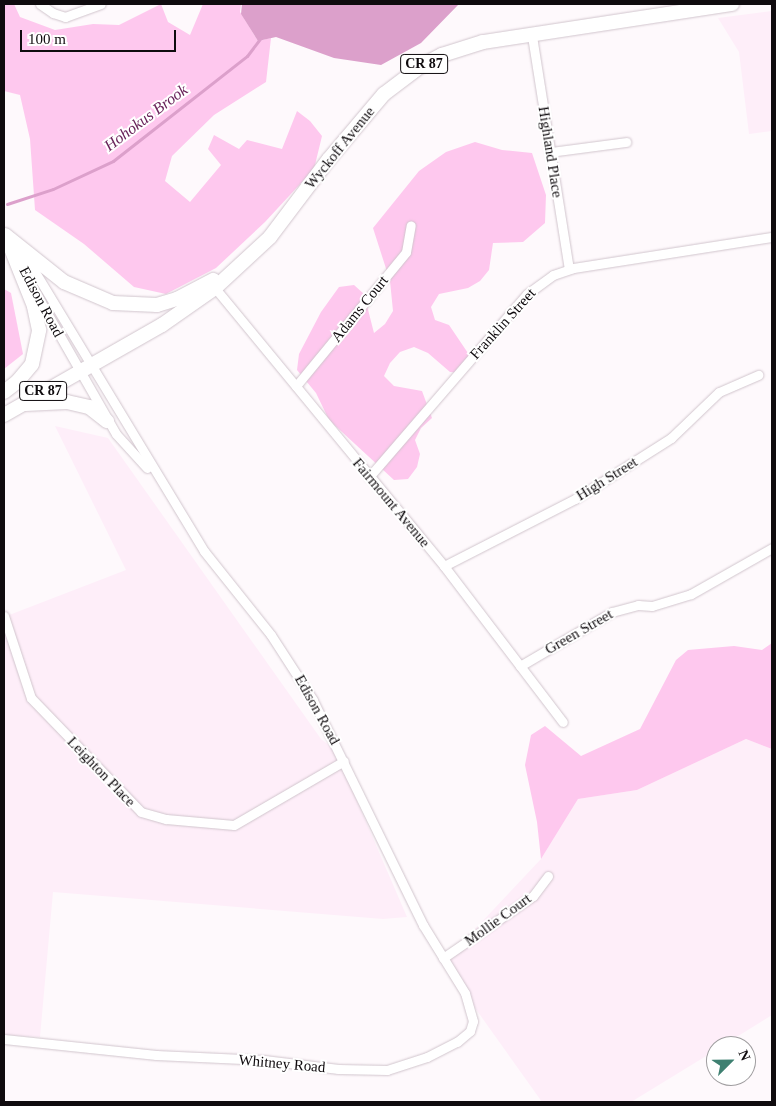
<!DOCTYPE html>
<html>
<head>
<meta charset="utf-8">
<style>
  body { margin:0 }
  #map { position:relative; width:776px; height:1106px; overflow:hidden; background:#fef9fc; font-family:Georgia,serif }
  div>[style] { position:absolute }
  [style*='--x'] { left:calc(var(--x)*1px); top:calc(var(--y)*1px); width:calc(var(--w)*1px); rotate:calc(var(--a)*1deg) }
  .built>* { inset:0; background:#feeef9 }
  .green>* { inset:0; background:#fec8ee }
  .water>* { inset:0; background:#dca0cb }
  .stream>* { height:3px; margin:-1.5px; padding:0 1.5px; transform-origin:1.5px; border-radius:1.5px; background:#dca0cb }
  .roads { filter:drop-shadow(0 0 1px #d1c5cd) drop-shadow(0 0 1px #d1c5cd) }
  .street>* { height:9px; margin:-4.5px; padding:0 4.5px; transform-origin:4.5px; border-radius:4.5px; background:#fff }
  .primary>* { height:14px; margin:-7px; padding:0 7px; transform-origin:7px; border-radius:7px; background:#fff }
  span { translate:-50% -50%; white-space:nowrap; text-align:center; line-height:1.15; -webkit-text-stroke:4px #fff; paint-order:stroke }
  .shield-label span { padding:1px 4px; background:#fff; border:1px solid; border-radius:4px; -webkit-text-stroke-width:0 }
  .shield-label { font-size:14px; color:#0f0b0e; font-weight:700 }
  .street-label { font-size:15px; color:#0f0b0e }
  .water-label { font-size:16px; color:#69235a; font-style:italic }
  .frame { position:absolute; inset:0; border:5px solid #0f0b0e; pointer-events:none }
  .north { position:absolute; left:706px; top:1036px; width:50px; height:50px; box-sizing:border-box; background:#fff; border:1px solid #9f9d9f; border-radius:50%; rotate:67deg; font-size:14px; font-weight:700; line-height:20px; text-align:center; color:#0f0b0e }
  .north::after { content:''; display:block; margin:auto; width:18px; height:22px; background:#3e8071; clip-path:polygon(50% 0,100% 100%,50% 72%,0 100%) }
  .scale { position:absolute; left:20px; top:30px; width:156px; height:22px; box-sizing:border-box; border:2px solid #0f0b0e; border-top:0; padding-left:6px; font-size:15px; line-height:18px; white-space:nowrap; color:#0f0b0e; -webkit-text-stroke:4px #fff; paint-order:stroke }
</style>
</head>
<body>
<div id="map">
  <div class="built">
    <div style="clip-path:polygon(772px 11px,772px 131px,749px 134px,739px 52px,718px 18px)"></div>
    <div style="clip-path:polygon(55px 426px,108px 438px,321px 739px,335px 750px,407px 917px,383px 919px,53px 892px,40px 1037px,4px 1035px,4px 617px,126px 570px)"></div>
    <div style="clip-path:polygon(746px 739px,772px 749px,772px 1015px,722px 1046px,716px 1046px,716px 1050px,631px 1102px,542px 1102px,443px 963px,541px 859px,578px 799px,637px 790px)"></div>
  </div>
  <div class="green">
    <div style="clip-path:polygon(4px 4px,14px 4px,20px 17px,55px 30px,93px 24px,119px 25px,161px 4px,168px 22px,190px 35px,203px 4px,241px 4px,240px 12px,258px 41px,271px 38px,266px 82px,214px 115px,172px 156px,165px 181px,190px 202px,221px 165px,208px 149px,214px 135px,239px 149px,247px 140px,282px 149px,297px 111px,310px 121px,322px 136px,314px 169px,265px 222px,216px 268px,166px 294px,134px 287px,84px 244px,35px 210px,30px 139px,20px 95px,4px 91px)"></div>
    <div style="clip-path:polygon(475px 142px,502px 150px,532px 153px,546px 195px,545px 223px,523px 242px,493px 243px,489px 270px,480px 281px,468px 288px,439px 294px,431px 307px,435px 320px,449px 325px,472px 359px,465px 373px,450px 372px,428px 353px,414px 347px,400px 352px,390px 363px,384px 376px,394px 386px,422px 391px,432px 418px,421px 428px,415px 440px,420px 454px,417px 467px,408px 479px,394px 480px,329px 420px,316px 393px,297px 370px,299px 354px,321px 312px,339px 287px,354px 285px,364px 294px,374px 333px,385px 324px,393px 311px,390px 281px,373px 228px,419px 171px,446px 152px)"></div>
    <div style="clip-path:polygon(4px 289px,11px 293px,23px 354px,4px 369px)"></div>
    <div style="clip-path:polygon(772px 643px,772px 749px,746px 739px,637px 790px,578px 799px,541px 859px,537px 822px,525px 765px,531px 735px,545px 726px,581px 756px,640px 729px,676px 660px,688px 650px,734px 646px,762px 650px)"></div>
  </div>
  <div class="water">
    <div style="clip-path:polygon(242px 4px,459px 4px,421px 43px,381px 65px,334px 58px,276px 37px,258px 41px,241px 14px)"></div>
  </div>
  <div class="stream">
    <div style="--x:7;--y:204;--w:48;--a:-18.1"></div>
    <div style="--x:53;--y:189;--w:66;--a:-25"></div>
    <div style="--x:113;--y:161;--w:170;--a:-38.1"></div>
    <div style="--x:247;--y:56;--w:21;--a:-53"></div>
  </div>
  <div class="roads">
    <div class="street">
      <div style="--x:40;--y:4;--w:16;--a:35"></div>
      <div style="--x:53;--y:13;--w:13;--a:18"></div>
      <div style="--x:65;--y:17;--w:38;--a:-20"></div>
      <div style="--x:532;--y:36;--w:236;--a:81"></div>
      <div style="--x:550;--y:152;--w:77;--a:-7.5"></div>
      <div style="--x:215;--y:288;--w:360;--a:50.5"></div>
      <div style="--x:444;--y:566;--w:196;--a:52.7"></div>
      <div style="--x:35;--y:292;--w:163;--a:60.3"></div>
      <div style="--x:116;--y:434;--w:46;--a:47.6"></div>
      <div style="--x:296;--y:386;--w:173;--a:-50.6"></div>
      <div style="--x:406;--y:252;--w:27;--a:-80"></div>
      <div style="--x:369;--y:477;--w:242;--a:-49.2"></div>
      <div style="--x:527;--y:294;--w:32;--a:-36"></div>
      <div style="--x:553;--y:275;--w:21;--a:-19"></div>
      <div style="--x:573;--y:268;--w:201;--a:-8.9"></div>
      <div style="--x:444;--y:566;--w:147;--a:-27.1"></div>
      <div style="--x:575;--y:499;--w:114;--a:-32.4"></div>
      <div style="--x:671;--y:438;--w:66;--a:-43.8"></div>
      <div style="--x:719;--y:392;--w:43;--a:-23.6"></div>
      <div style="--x:4;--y:616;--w:86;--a:71.8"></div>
      <div style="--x:31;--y:698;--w:158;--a:46"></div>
      <div style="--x:141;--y:812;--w:26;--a:16"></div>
      <div style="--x:166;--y:819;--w:68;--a:5"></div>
      <div style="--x:234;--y:825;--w:127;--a:-30.2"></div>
      <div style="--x:520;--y:666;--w:107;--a:-30.4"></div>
      <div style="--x:612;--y:612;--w:27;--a:-15"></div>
      <div style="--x:638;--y:605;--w:14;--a:4"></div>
      <div style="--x:652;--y:606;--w:41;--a:-17.1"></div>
      <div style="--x:691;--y:594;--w:93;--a:-29.6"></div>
      <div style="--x:443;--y:958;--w:109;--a:-34.6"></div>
      <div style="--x:533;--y:896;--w:25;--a:-53"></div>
      <div style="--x:4;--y:1039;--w:153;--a:6"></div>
      <div style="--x:156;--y:1055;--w:108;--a:2.7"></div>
      <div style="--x:264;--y:1060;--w:75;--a:6.9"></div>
      <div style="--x:338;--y:1069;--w:49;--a:1.2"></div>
      <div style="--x:387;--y:1070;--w:42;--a:-18"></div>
      <div style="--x:427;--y:1057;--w:34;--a:-27"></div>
      <div style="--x:457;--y:1042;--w:17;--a:-40"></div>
      <div style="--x:470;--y:1031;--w:10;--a:-73"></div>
      <div style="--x:473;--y:1021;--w:29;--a:-106"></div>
      <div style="--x:465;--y:993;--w:80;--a:-121.7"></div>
      <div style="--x:423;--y:925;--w:250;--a:-116.1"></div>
      <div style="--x:313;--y:700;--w:77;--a:-122.9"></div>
      <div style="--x:271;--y:635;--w:107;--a:-128.6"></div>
      <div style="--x:204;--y:551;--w:326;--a:-121.2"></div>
      <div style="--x:35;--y:272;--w:26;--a:-129"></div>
    </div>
    <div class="primary">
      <div style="--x:5;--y:235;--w:75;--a:38.5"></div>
      <div style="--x:64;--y:282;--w:53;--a:23.2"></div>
      <div style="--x:113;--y:303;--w:44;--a:2.6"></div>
      <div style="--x:157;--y:305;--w:21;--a:-17"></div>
      <div style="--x:177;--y:299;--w:41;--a:-27.8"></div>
      <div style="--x:4;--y:392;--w:16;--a:-38"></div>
      <div style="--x:17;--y:382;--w:23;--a:-50"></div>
      <div style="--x:32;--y:364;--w:35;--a:-78"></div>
      <div style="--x:39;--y:330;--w:25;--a:-102"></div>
      <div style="--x:34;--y:306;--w:75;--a:-111.8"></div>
      <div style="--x:25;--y:404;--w:42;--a:-2.7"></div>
      <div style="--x:67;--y:402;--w:23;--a:13"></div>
      <div style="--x:89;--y:407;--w:23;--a:38"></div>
      <div style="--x:4;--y:415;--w:182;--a:-29.7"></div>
      <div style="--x:162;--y:325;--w:65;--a:-34.9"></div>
      <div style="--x:215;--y:288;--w:75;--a:-42.8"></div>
      <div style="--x:270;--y:237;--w:98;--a:-52.9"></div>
      <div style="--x:329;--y:159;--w:85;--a:-49.8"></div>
      <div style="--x:384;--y:94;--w:46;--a:-37.1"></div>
      <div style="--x:421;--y:66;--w:24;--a:-28"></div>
      <div style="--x:442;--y:55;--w:43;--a:-17.6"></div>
      <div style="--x:483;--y:42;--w:252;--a:-8.7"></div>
    </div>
  </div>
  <div class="shield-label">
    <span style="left:424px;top:64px">CR 87</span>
    <span style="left:43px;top:391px">CR 87</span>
  </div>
  <div class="street-label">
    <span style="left:340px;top:148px;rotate:-51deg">Wyckoff Avenue</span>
    <span style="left:550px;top:152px;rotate:81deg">Highland Place</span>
    <span style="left:41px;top:302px;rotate:62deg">Edison Road</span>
    <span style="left:360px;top:309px;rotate:-51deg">Adams Court</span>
    <span style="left:503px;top:324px;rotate:-48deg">Franklin Street</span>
    <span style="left:607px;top:479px;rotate:-32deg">High Street</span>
    <span style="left:391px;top:503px;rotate:50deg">Fairmount Avenue</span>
    <span style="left:579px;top:632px;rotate:-30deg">Green Street</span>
    <span style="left:317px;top:710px;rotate:61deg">Edison Road</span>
    <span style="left:101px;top:772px;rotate:46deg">Leighton Place</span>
    <span style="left:498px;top:920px;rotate:-36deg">Mollie Court</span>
    <span style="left:282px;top:1064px;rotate:5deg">Whitney Road</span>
  </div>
  <div class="water-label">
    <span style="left:146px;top:118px;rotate:-37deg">Hohokus Brook</span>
  </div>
  <div class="frame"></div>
  <div class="north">N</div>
  <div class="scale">100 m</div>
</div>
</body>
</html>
